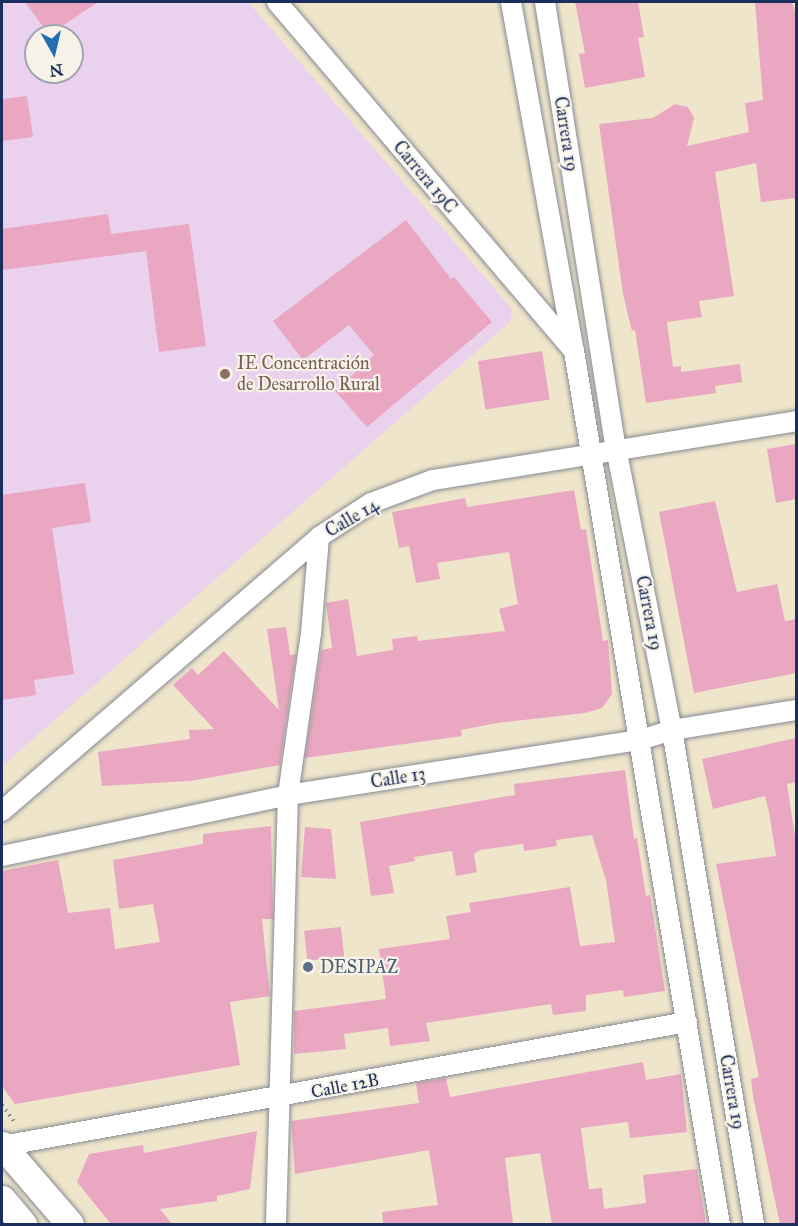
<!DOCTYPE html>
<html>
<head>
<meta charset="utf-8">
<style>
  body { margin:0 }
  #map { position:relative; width:798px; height:1226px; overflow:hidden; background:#efe5ca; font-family:"IM FELL Great Primer",serif }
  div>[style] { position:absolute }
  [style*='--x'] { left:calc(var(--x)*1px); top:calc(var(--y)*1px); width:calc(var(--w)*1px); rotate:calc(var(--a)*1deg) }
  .built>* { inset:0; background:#ead1ed }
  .building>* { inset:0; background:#e9a7c1; transform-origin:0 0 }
  .path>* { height:4px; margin-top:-2px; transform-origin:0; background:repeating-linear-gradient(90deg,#858a94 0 1.5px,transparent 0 6px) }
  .roads { filter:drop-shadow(0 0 2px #858a94) drop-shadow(0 0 2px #858a94) }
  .street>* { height:20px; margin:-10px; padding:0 10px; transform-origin:10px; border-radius:10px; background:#fff }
  .secondary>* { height:27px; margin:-13.5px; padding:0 13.5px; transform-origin:13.5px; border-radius:13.5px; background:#fff }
  .dots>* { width:16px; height:16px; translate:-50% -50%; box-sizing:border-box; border:3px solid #f7f3e8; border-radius:50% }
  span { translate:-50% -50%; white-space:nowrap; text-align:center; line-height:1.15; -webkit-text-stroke:4.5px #f7f3e8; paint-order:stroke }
  .street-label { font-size:18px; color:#1b2f5e }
  .education-label { font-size:18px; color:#785e54 }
  .left { translate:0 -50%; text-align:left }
  .service-label { font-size:18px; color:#4e5e75 }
  .frame { position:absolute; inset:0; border:3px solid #1b2f5e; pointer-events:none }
  .north { position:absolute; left:24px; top:24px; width:60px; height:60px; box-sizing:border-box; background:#f7f3e8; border:2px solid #9fa5b1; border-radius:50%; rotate:172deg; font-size:16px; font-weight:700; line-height:24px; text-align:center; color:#1b2f5e }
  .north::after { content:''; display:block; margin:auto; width:21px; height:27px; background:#1f6fb2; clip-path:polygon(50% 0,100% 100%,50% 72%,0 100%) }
</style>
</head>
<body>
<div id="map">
  <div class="built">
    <div style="clip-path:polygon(evenodd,2px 2px,248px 2px,512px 309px,510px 322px,2px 766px,2px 2px,36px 36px,72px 36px,72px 72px,36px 72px,36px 36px)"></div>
  </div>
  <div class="building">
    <div style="clip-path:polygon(25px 2px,98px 2px,49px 35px)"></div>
    <div style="clip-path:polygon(575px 2px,638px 2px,644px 37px,638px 38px,645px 77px,585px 88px,579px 54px,585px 53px)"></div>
    <div style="clip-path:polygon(755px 2px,792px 2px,796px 16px,796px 198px,761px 202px,756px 163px,715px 172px,734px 296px,699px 301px,702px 317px,667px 322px,673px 367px,681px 366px,681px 372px,740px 364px,742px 382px,715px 386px,716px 393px,646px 403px,635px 330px,632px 331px,623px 294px,599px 124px,653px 118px,675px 104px,688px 107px,694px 118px,687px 146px,749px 132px,745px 103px,763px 100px)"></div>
    <div style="clip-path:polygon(27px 96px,33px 137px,2px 141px,2px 99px)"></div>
    <div style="clip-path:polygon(108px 214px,111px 234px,189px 224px,206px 346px,159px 352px,146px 251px,3px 270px,2px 229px)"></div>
    <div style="clip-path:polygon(406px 220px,451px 279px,454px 277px,492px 322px,367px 427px,335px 391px,374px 355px,349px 325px,303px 360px,273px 321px)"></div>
    <div style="left:542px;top:351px;width:49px;height:65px;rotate:81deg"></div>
    <div style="clip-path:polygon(796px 444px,796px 499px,776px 503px,767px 449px)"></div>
    <div style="clip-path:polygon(85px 483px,91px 522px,52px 528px,74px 674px,34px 680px,36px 695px,2px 700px,2px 495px)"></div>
    <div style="clip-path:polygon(574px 490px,581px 530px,586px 529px,603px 641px,608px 640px,612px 694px,602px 708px,585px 713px,497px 723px,461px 730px,462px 736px,305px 758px,321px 650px,332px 648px,326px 603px,348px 599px,357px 656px,393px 650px,392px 639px,417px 636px,418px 641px,505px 631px,499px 609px,518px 604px,509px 552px,437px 563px,440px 579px,416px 583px,409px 546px,399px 548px,392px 512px,465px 498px,467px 507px)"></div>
    <div style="clip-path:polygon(715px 501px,737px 592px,777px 584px,785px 621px,796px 619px,796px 673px,694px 693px,659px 512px)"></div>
    <div style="clip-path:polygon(286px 627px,290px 655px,296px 654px,280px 765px,190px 781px,102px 786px,98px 752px,190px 739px,189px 730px,214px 729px,173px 685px,192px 668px,198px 675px,224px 651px,279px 710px,267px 629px)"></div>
    <div style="clip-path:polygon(796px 738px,796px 782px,787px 784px,796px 843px,796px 1224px,780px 1224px,753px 1096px,751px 1079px,759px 1077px,716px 864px,776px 856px,769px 812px,765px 796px,713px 809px,702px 759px)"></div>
    <div style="clip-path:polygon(625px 770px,634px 839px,637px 838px,646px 896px,650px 895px,665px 991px,624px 997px,623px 990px,586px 995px,586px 1011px,553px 1015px,551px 1004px,426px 1023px,430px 1041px,390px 1046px,388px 1028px,344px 1034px,346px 1049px,294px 1054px,294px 1011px,386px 999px,379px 949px,450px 939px,446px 916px,471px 912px,469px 903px,570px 887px,580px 946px,615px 942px,606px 880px,592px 835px,556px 840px,557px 846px,524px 851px,523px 844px,480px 850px,474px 854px,477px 872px,456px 876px,452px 851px,414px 857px,415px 861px,389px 866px,394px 893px,371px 896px,360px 822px,515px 795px,514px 784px)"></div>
    <div style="clip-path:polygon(271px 826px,273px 919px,262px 919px,270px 996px,230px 1002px,240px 1065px,15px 1104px,2px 1086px,2px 871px,58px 860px,68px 913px,110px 908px,115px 949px,160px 942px,153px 904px,119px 909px,113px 860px,203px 844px,203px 834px)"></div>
    <div style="clip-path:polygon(305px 827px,331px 829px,336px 879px,301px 877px)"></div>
    <div style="left:341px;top:927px;width:30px;height:37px;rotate:84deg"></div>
    <div style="clip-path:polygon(643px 1062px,646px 1080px,681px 1074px,687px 1132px,630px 1138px,628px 1122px,581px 1128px,589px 1189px,602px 1188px,604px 1209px,646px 1203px,643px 1175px,697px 1169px,706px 1224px,552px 1224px,540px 1153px,505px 1158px,513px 1224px,383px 1224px,382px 1212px,438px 1205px,429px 1150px,295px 1174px,291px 1121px,419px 1103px,416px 1083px,446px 1078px,450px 1097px)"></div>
    <div style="clip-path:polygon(257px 1131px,250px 1189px,217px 1196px,217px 1201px,160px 1209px,172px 1224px,111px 1224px,77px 1182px,89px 1154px,143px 1145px,144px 1153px)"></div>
  </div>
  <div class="path">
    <div style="--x:2;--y:1105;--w:22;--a:54"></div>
  </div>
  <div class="roads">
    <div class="street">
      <div style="--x:277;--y:2;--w:458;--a:49.6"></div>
      <div style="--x:511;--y:2;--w:355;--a:79.8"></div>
      <div style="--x:574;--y:351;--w:885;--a:80.51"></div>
      <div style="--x:545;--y:2;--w:452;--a:81"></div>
      <div style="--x:616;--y:448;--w:288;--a:78.8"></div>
      <div style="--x:672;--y:730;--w:501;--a:80.58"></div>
      <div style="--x:2;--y:811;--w:419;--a:-40.8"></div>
      <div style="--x:319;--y:537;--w:62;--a:-33.2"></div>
      <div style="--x:371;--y:503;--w:66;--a:-20.4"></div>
      <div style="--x:433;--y:480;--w:368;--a:-9.2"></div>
      <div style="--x:2;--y:856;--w:292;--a:-12"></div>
      <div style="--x:288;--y:795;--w:356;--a:-8.9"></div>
      <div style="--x:640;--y:740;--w:34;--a:-17"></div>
      <div style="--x:672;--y:730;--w:126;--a:-9.2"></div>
      <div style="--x:2;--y:1146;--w:696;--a:-10.26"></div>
      <div style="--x:276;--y:1224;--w:429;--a:-88.4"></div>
      <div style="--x:288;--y:795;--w:163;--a:-81.9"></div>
      <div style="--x:311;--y:634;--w:97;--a:-85.3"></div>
    </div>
    <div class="secondary">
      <div style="--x:2;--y:1145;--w:104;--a:49.3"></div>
      <div style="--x:2;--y:1199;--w:33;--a:50"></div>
    </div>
  </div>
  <div class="dots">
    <div style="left:225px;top:374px;background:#8d6e63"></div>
    <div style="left:308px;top:967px;background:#5c6f8a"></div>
  </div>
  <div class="street-label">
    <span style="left:566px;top:134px;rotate:81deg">Carrera 19</span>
    <span style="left:425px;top:177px;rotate:50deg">Carrera 19C</span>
    <span style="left:352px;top:518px;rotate:-30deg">Calle 14</span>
    <span style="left:649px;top:613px;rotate:79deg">Carrera 19</span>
    <span style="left:398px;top:778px;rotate:-9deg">Calle 13</span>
    <span style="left:345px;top:1086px;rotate:-11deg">Calle 12B</span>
    <span style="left:732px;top:1092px;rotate:80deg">Carrera 19</span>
  </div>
  <div class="education-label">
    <span class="left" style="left:237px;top:374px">IE Concentración<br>de Desarrollo Rural</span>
  </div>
  <div class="service-label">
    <span class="left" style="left:320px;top:967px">DESIPAZ</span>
  </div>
  <div class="frame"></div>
  <div class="north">N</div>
</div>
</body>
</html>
